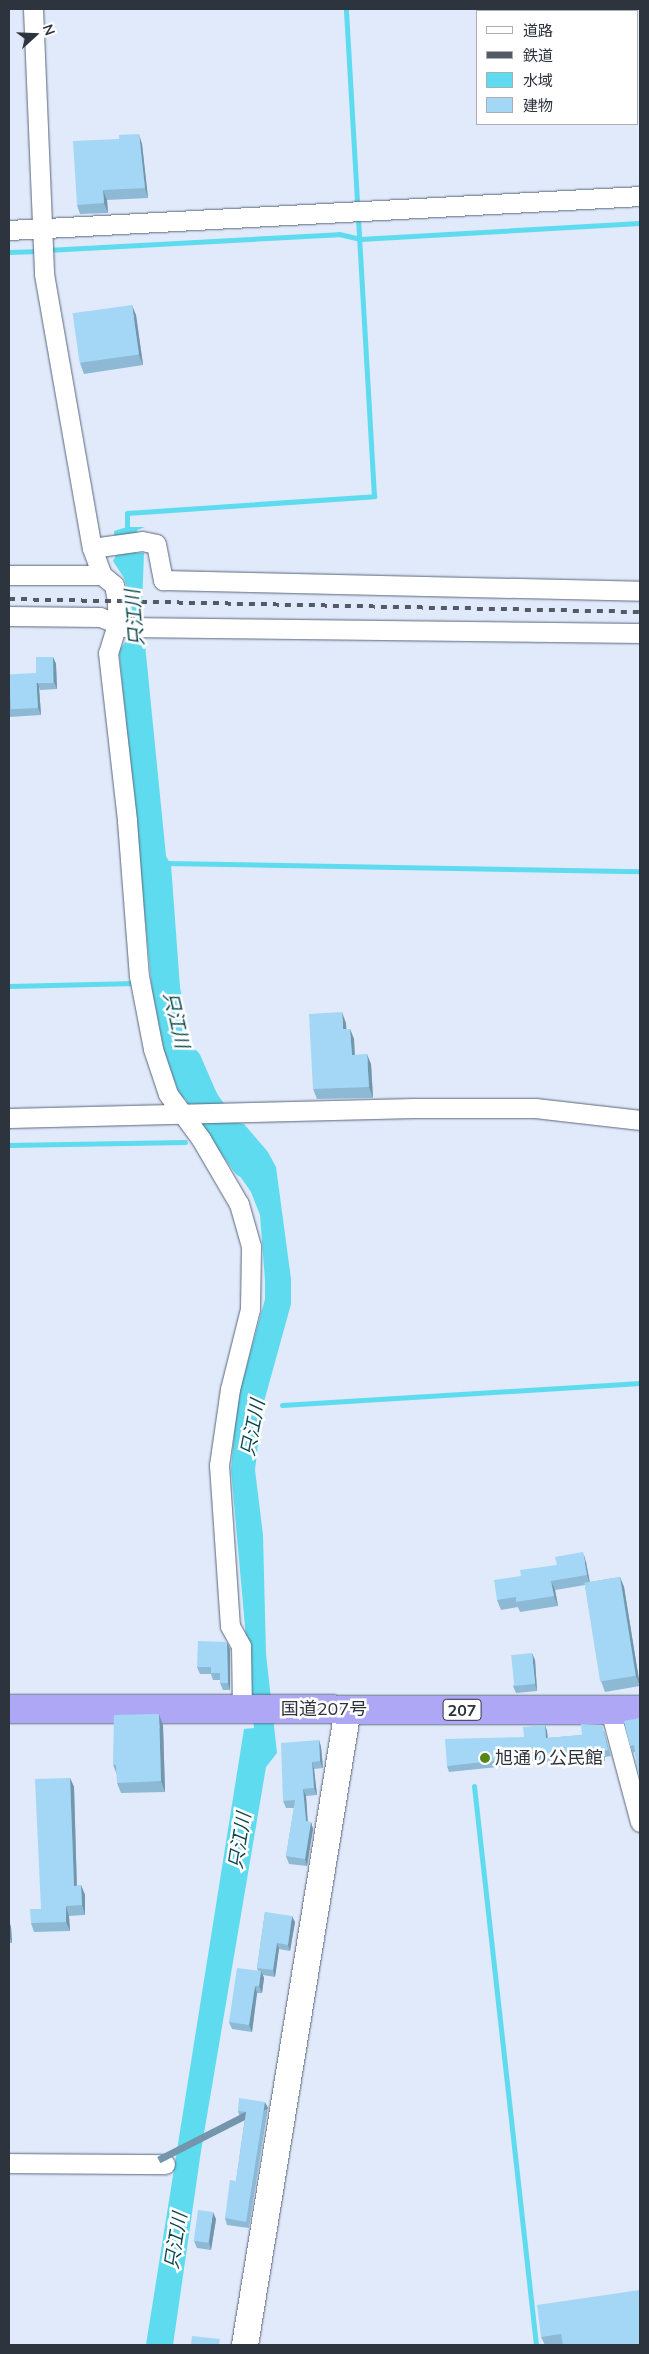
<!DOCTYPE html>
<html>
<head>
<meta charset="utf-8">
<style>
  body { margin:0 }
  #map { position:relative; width:649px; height:2354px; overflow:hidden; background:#e0eafa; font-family:Mulish,"Noto Sans JP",sans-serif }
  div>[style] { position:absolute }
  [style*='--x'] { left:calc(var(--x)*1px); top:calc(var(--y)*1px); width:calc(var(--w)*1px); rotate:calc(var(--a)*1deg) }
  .water>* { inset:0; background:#5edbee }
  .stream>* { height:5px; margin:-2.5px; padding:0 2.5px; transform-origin:2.5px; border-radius:2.5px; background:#5edbee }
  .river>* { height:31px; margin:-15.5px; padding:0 15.5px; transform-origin:15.5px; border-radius:15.5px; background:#5edbee }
  .roads { filter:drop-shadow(0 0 1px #59667d) drop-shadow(0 0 1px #59667d) }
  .street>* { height:19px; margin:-9.5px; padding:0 9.5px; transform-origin:9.5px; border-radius:9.5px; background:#fff }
  .secondary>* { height:26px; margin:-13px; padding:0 13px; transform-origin:13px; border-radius:13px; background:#fff }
  .highway>* { height:28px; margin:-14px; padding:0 14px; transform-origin:14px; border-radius:14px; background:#ada7f5 }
  .rail>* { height:4px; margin-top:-2px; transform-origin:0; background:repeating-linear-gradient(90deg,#535a65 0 6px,transparent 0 12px) }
  .wall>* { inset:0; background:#8db9d4 }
  .shaded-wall>* { inset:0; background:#7396ac; transform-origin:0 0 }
  .building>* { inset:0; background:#a4d7f6; transform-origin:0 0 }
  .dots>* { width:14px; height:14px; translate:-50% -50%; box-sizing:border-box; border:2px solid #fff; border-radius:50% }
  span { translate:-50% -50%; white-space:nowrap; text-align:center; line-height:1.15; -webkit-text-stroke:5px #fff; paint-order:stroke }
  .shield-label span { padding:1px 4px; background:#fff; border:1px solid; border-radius:4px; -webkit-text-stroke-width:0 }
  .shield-label { font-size:16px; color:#2e343e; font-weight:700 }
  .street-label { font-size:18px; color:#2e343e }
  .poi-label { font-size:18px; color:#2e343e }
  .left { translate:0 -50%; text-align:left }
  .water-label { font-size:19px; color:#0e474f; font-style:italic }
  .frame { position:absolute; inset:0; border:10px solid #2e343e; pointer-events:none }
  .legend { position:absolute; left:476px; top:10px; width:162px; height:115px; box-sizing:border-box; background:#fff; border:1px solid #abaeb2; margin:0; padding:6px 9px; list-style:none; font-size:15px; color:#2e343e }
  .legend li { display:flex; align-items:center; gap:10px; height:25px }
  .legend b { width:25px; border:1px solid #abaeb2 }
  .north { position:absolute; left:10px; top:10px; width:50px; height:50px; -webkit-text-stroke:4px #fff; paint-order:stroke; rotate:70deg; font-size:14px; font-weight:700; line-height:20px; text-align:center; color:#2e343e }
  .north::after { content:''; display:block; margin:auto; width:18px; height:22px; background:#2e343e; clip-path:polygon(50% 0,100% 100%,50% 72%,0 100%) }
</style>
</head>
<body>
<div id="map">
  <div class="water">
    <div style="clip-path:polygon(127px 527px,145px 527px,137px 530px,136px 553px,144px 553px,141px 631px,145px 644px,166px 856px,171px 865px,180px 987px,191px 1048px,209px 1093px,197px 1105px,180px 1096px,165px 1055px,152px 990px,119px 651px,131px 634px,128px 612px,132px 611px,131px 600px,124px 578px,113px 561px,116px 555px,114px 531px)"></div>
    <div style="clip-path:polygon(237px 1123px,244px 1124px,268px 1152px,276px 1167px,291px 1279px,291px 1304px,262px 1409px,255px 1470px,263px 1535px,266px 1654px,277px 1753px,266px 1767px,201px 2151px,173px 2345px,146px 2345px,244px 1729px,254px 1728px,231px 1469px,237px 1401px,265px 1299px,265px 1280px,260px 1215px,251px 1192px,214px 1139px,221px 1129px)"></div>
  </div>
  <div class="stream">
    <div style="--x:47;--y:250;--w:292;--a:-3.1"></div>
    <div style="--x:339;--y:234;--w:22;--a:13"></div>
    <div style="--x:360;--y:239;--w:280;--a:-3.3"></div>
    <div style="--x:9;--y:252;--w:30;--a:-2"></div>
    <div style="--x:127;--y:527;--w:14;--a:-90"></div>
    <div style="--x:127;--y:513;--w:248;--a:-3.9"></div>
    <div style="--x:374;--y:496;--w:488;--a:-93.3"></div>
    <div style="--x:166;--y:863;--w:474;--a:1"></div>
    <div style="--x:9;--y:986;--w:127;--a:-1.4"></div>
    <div style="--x:9;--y:1145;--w:176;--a:-1"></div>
    <div style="--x:282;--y:1405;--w:359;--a:-3.5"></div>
    <div style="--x:474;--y:1786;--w:562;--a:83.67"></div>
  </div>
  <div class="river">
    <div style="--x:186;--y:1062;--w:43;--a:66.4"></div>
    <div style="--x:203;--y:1101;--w:75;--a:54.8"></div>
  </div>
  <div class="roads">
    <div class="street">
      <div style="--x:33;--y:9;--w:265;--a:87.6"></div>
      <div style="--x:44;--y:274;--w:278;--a:80.1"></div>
      <div style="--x:92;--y:548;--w:29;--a:70"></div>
      <div style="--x:102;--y:575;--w:16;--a:40"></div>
      <div style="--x:114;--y:585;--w:16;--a:79"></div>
      <div style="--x:117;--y:601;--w:23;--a:90"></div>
      <div style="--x:117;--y:624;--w:30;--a:107"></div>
      <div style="--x:108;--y:653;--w:169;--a:83.5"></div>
      <div style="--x:127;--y:821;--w:155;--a:85.6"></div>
      <div style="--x:139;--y:976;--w:74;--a:79.1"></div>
      <div style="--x:153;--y:1049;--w:47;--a:71.6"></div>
      <div style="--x:168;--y:1094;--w:56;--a:53.7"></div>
      <div style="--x:201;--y:1139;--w:75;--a:59.7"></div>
      <div style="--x:239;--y:1204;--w:44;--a:74.1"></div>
      <div style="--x:251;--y:1246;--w:63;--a:90.9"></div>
      <div style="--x:250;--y:1309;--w:82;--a:104"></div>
      <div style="--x:230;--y:1389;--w:77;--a:98.2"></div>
      <div style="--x:219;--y:1465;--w:161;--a:86.1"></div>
      <div style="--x:230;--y:1626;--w:23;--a:61"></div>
      <div style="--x:241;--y:1646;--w:62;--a:89.1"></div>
      <div style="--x:9;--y:230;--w:632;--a:-3.08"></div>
      <div style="--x:92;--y:548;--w:50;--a:-8"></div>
      <div style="--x:142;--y:541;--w:14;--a:12"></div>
      <div style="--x:156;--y:544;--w:37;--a:79"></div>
      <div style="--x:163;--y:580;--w:477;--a:1.3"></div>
      <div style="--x:9;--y:575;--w:93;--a:0"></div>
      <div style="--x:9;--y:616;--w:91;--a:0.6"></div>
      <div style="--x:100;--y:617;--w:28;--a:21"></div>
      <div style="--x:126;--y:627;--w:514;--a:0.67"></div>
      <div style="--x:9;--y:1118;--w:405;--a:-1.4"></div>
      <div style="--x:414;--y:1108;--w:121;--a:0"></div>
      <div style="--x:535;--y:1108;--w:106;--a:6.5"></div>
      <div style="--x:610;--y:1710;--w:116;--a:75"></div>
      <div style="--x:9;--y:2163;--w:156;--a:0.4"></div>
    </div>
    <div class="secondary">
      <div style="--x:245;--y:2345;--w:644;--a:-80.8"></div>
    </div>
    <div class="highway">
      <div style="--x:9;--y:1709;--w:631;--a:0.09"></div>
    </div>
  </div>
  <div class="rail">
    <div style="--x:9;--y:599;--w:631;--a:1.18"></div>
  </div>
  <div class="wall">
    <div style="clip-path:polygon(142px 144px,148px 198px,107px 200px,108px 213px,80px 214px,77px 205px)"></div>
    <div style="clip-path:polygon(136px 315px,143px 365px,84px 374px,80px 363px)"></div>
    <div style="clip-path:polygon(53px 657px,56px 664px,57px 689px,40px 690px,39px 687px,41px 715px,9px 717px,9px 675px,37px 677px)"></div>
    <div style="clip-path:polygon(346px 1023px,346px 1029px,350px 1029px,354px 1039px,355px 1055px,371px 1064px,373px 1098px,317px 1099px,313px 1089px)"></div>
    <div style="clip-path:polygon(586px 1562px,590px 1582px,620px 1577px,624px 1587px,640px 1686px,605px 1692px,601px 1681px,585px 1585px,555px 1590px,558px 1606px,520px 1612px,518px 1607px,501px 1610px,497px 1600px,521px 1576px)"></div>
    <div style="clip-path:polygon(227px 1642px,230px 1649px,230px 1690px,223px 1690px,220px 1683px,220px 1680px,213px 1680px,211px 1674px,200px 1674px,197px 1667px)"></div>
    <div style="clip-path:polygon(535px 1660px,537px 1691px,516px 1693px,513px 1686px)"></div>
    <div style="clip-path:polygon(640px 1718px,640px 1781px,635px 1752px,633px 1753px,630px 1746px)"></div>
    <div style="clip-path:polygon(163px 1725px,165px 1792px,121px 1793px,117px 1783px,117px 1775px,113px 1765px)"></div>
    <div style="clip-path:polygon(545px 1725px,547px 1731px,548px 1738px,582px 1735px,604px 1731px,611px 1756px,605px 1757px,605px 1761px,586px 1762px,585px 1758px,449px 1772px,447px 1766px,524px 1737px)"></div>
    <div style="clip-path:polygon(319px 1740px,321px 1747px,323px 1768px,314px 1769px,317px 1795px,306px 1796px,308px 1822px,311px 1822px,313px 1829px,307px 1866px,289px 1864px,286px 1856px,294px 1808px,286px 1808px,283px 1801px)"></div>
    <div style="clip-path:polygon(70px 1778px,74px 1787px,77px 1886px,81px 1885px,85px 1895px,85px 1915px,69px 1916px,70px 1931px,34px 1932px,31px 1923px,41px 1909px)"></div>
    <div style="clip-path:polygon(265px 1912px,295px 1922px,290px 1951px,279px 1949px,275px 1977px,263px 1975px,264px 1978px,262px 1993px,257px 1993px,252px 2032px,232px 2029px,229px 2022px,258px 1971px,257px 1968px)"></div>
    <div style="clip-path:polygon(9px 1921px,11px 1927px,12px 1943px,9px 1943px)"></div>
    <div style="clip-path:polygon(268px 2108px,249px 2228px,227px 2225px,225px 2218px,236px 2181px,245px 2118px,240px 2117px,238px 2111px)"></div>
    <div style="clip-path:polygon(216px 2219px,211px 2250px,197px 2248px,194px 2241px)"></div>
    <div style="clip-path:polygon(640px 2290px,640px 2345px,545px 2345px,541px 2337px)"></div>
  </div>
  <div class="shaded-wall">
    <div style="clip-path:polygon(139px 134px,142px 144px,148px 198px,145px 188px)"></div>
    <div style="clip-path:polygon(103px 190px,107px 200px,108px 213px,104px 203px)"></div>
    <div style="clip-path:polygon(132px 305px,136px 315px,143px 365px,139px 355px)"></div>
    <div style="clip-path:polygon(53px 657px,56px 664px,57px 689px,54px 682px)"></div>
    <div style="clip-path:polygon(36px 673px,39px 681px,38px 683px,39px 687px,41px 715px,38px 708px)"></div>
    <div style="clip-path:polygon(342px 1012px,346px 1023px,347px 1039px,343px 1029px)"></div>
    <div style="clip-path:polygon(350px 1029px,354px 1039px,355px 1065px,352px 1055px)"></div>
    <div style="clip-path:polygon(367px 1054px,371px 1064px,373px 1098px,369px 1087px)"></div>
    <div style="clip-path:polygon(583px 1552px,586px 1562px,590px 1585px,587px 1575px)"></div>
    <div style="clip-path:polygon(620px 1577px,624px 1587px,640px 1686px,636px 1676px)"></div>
    <div style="clip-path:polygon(551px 1581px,555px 1590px,558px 1606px,554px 1596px)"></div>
    <div style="clip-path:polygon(227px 1642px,230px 1649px,230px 1690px,228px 1683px)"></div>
    <div style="clip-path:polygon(532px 1653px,535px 1660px,537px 1691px,535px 1684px)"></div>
    <div style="clip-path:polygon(159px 1714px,163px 1725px,165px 1792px,161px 1781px)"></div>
    <div style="clip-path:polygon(545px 1725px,547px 1731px,548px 1745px,546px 1738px)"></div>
    <div style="clip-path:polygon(319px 1740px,321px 1747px,323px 1768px,320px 1761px)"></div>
    <div style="clip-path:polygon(312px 1762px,314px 1769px,317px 1795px,314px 1788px)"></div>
    <div style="clip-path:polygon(70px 1778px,74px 1787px,77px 1895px,74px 1886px)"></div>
    <div style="clip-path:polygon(303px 1789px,306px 1796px,308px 1829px,306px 1821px)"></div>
    <div style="clip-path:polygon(311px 1822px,313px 1829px,307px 1866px,305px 1859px)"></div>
    <div style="clip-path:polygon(81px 1885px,85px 1895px,85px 1915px,82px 1905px)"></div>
    <div style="clip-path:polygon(66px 1906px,69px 1916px,70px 1931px,66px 1922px)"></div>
    <div style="clip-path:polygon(292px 1916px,295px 1922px,290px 1951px,288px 1945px)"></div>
    <div style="clip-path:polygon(9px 1921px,11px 1927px,12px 1943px,9px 1936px)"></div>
    <div style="clip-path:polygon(277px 1943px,279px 1949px,275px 1977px,273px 1970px)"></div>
    <div style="clip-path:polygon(261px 1971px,264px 1978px,262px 1993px,259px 1986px)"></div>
    <div style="clip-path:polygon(255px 1986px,257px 1993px,252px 2032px,249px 2025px)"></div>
    <div style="left:265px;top:2102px;width:7px;height:121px;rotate:63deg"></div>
    <div style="clip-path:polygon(213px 2212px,216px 2219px,211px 2250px,209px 2242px)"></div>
  </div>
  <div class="building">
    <div style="clip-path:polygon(139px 134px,145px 188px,103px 190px,104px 203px,77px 205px,73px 141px,119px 139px,119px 135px)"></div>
    <div style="left:132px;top:305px;width:50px;height:60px;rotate:82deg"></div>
    <div style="left:36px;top:657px;width:17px;height:26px"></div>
    <div style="left:36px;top:673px;width:35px;height:27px;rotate:87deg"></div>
    <div style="clip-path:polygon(342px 1012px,343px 1029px,350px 1029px,352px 1055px,367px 1054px,369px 1087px,313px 1089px,309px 1014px)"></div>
    <div style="clip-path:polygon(583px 1552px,587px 1575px,551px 1581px,554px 1596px,516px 1602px,516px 1597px,497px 1600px,494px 1580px,521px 1576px,520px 1570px,557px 1565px,555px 1557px)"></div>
    <div style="left:620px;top:1577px;width:100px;height:36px;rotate:81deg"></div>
    <div style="clip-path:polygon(198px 1641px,227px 1642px,228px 1683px,220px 1683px,220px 1673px,211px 1673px,211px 1667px,197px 1667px)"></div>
    <div style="left:532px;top:1653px;width:31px;height:21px;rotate:84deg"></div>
    <div style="clip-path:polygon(159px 1714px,161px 1781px,117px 1783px,116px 1765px,113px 1765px,114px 1715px)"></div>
    <div style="clip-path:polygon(640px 1718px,640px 1779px,639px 1779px,634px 1745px,630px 1746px,624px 1721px)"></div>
    <div style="clip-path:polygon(581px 1724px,602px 1725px,608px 1750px,602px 1751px,602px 1754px,584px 1755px,584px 1751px,447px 1766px,445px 1739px,524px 1737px,523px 1727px,545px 1725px,546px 1738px,582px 1735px)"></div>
    <div style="clip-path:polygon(319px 1740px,320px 1761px,312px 1762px,314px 1788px,303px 1789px,306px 1821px,311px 1822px,305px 1859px,286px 1856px,295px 1800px,283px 1801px,281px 1743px)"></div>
    <div style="clip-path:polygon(70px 1778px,74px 1886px,81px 1885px,82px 1905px,66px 1906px,66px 1922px,31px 1923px,30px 1909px,41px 1909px,35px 1779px)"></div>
    <div style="clip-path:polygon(265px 1912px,292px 1916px,288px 1945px,277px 1943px,273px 1970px,257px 1968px)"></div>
    <div style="clip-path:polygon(237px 1968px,261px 1971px,259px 1986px,255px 1986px,249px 2025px,229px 2022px)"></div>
    <div style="clip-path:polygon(239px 2098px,265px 2102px,246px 2222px,225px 2218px,230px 2180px,236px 2181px,246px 2112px,238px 2111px)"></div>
    <div style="left:198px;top:2210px;width:15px;height:31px;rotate:8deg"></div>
    <div style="clip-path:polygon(640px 2290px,640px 2345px,563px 2345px,561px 2334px,541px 2337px,537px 2305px)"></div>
    <div style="clip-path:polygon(192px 2336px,220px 2339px,219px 2345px,191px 2345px)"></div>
  </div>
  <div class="dots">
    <div style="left:485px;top:1758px;background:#578617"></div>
  </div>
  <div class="shield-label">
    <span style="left:462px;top:1710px">207</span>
  </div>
  <div class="street-label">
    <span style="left:324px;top:1709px">国道207号</span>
  </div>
  <div class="poi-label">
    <span class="left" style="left:495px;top:1758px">旭通り公民館</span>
  </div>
  <div class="water-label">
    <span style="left:135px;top:618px;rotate:-95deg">只江川</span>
    <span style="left:176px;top:1020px;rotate:77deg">只江川</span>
    <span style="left:253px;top:1428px;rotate:-79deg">只江川</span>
    <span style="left:240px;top:1841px;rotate:-81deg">只江川</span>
    <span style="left:176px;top:2241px;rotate:-81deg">只江川</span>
  </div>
  <div class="frame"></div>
  <ul class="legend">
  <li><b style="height:6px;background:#fff"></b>道路</li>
  <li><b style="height:6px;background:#535a65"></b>鉄道</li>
  <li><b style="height:14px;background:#5edbee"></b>水域</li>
  <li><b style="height:14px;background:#a4d7f6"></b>建物</li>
  </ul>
  <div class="north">N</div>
</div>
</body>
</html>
